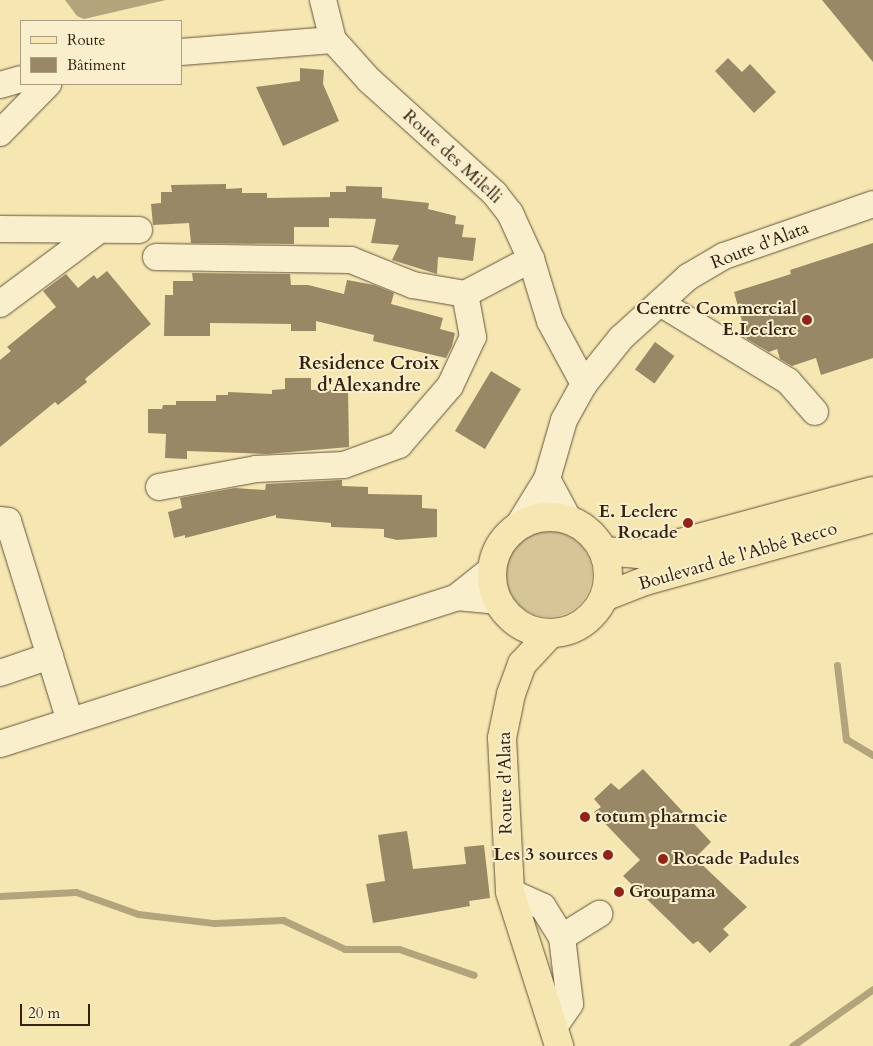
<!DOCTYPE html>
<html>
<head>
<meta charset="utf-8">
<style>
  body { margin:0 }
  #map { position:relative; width:873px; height:1046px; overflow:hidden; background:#f6e6b2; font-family:Cardo,serif }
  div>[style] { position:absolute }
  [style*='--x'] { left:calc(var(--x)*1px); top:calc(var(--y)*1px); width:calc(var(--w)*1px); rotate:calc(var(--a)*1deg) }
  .green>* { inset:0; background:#d5c597 }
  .round { border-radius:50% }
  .water>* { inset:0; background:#b4a47c }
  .stream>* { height:7px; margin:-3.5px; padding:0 3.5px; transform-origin:3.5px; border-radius:3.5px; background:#b4a47c }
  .building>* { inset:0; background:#998865; transform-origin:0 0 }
  .roads { filter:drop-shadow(0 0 1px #65543a) drop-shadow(0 0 1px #65543a) }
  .minor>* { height:26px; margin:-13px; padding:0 13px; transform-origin:13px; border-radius:13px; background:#f9efcd }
  .major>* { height:28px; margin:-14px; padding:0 14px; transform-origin:14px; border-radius:14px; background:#f6e6b2 }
  .major>.ring { margin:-14px; padding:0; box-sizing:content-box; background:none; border:28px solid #f6e6b2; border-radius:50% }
  .dots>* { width:14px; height:14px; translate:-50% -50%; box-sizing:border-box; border:2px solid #f9efcd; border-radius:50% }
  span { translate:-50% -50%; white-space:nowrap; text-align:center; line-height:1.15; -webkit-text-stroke:4px #f9efcd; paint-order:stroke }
  .street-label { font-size:18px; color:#352312 }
  .poi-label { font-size:18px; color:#352312; font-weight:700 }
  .right { translate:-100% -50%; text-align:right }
  .left { translate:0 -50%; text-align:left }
  .neighbourhood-label { font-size:19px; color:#352312; font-weight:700 }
  .legend { position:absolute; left:20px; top:20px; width:162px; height:65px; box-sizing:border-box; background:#f9efcd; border:1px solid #ab9d82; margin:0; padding:6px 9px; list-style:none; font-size:15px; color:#352312 }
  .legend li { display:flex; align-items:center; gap:10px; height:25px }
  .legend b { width:25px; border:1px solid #ab9d82 }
  .scale { position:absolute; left:20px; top:1004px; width:70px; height:22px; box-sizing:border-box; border:2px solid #352312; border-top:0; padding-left:6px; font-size:15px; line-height:18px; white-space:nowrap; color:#352312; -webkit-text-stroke:4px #f9efcd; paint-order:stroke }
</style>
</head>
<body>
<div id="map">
  <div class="green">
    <div class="round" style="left:506px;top:531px;width:86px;height:86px"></div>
  </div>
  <div class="water">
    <div style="clip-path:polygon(65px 0,166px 0,84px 19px,77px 16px)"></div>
  </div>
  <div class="stream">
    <div style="--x:837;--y:665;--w:75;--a:83.1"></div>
    <div style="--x:846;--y:739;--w:31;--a:31"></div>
    <div style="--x:0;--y:896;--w:76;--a:-3"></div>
    <div style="--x:76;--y:892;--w:66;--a:19.5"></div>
    <div style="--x:138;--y:914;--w:77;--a:6.8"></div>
    <div style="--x:214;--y:923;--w:69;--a:-2.5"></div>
    <div style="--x:283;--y:920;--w:68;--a:25.1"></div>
    <div style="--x:345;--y:949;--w:54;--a:0"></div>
    <div style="--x:399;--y:949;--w:79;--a:19.1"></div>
    <div style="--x:792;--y:1046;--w:99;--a:-35.1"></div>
  </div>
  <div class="building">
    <div style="clip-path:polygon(822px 0,873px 0,873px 62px)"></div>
    <div style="clip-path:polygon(728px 58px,742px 72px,750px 64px,776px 92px,754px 113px,715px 71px)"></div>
    <div style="clip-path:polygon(300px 68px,324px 70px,323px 84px,339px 121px,283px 146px,256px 87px,300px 81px)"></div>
    <div style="clip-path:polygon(226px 184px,226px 189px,242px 188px,242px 193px,267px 193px,267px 198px,330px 197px,330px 192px,346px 192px,346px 186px,382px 187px,382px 198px,429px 203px,428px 209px,456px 216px,455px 224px,464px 225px,462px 237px,476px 238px,473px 261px,438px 257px,437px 274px,392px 260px,399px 245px,371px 243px,376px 219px,329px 218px,329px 227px,294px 227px,294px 244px,191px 243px,189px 223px,153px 225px,151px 204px,161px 203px,161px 192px,172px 192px,171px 185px)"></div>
    <div style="clip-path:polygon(873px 243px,873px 358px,821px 375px,816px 358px,792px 366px,780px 359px,777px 349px,769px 352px,747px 339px,734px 292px,791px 274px,790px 270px)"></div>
    <div style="clip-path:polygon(107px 271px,151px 324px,85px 379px,87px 382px,58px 405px,55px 402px,0 447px,0 360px,11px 351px,7px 347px,56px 307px,43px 291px,66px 274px,78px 288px,94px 275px,97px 279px)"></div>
    <div style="clip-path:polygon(192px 273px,290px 274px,291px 285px,308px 285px,344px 294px,347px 280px,374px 285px,394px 293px,391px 304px,443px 318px,440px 329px,455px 333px,452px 346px,446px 358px,373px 341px,374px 335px,316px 321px,316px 331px,291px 331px,291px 324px,210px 323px,210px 336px,164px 336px,165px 295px,173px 295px,173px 281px,193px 281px)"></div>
    <div style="left:655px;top:342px;width:24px;height:34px;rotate:36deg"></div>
    <div style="left:491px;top:371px;width:35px;height:70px;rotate:31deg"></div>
    <div style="clip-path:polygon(285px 378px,311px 378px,311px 390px,348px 389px,349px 447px,267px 454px,187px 451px,187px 459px,165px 458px,166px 434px,148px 433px,148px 409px,162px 409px,163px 405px,176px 405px,176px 401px,216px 401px,216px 395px,228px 395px,228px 392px,272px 394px,272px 390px,285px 389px)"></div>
    <div style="clip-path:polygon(342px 480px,342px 486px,368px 487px,368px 494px,422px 495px,422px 508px,437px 509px,437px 537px,397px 540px,384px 537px,384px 529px,331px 527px,331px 523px,276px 518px,276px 515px,185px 538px,185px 535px,174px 538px,168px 512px,182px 508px,180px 498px,235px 488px,265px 490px,266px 484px)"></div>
    <div style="clip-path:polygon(643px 769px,711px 842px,695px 858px,747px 907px,723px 929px,729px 935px,710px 953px,698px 941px,693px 944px,623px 876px,640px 860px,594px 812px,601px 807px,594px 799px,611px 783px,619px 790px)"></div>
    <div style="clip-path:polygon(407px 831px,413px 869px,466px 864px,464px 847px,484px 845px,490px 898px,469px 901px,470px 906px,373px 923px,366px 884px,385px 881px,378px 835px)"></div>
  </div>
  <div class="roads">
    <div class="minor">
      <div style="--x:323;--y:0;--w:41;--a:76"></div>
      <div style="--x:333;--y:40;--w:54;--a:48"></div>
      <div style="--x:369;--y:80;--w:170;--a:42.1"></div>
      <div style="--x:495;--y:194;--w:24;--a:52"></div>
      <div style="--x:510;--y:213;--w:51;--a:65.5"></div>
      <div style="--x:531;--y:259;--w:65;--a:73"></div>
      <div style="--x:550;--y:321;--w:72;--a:61.6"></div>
      <div style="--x:181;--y:52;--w:152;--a:-4.5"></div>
      <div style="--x:0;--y:85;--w:22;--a:-16"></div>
      <div style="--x:0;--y:133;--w:69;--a:-45.6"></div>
      <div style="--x:0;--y:229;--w:139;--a:0.4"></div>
      <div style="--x:156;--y:257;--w:195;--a:0.9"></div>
      <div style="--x:351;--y:260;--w:67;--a:22"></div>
      <div style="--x:413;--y:285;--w:53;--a:9.8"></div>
      <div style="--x:465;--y:294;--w:75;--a:-27.9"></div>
      <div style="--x:660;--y:303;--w:150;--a:31.4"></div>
      <div style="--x:788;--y:381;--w:41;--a:48.9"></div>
      <div style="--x:0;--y:304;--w:122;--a:-36.7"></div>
      <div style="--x:547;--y:479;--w:47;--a:61.8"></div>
      <div style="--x:159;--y:487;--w:99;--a:-10.5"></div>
      <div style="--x:256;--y:469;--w:88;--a:-2.6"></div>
      <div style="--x:344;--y:465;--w:59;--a:-20"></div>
      <div style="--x:399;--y:445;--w:78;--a:-49.2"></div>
      <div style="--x:450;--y:386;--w:54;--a:-64.9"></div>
      <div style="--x:473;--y:337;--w:44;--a:-100.5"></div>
      <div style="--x:0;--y:520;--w:8;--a:7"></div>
      <div style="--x:8;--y:521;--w:209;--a:72.8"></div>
      <div style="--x:518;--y:526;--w:55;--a:-58.3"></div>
      <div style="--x:547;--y:479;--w:61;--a:-73.9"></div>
      <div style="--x:564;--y:420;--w:41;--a:-60.9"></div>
      <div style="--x:584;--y:384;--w:59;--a:-51.2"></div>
      <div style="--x:621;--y:338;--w:91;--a:-42.3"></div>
      <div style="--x:688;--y:277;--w:42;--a:-30.3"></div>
      <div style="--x:724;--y:256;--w:158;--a:-19.2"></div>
      <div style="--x:457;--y:597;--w:41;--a:5.6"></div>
      <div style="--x:0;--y:673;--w:53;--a:-18.8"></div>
      <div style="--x:0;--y:744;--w:480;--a:-17.8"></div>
      <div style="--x:457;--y:597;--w:45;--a:-38.7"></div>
      <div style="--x:510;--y:892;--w:36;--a:24"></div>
      <div style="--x:543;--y:907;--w:36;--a:58"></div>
      <div style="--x:562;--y:937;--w:67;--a:83.2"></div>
      <div style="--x:570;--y:1004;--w:29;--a:125"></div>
      <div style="--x:562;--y:937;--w:44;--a:-31.9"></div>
    </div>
    <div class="major">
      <div class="ring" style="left:492px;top:517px;width:88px;height:88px"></div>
      <div style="--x:604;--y:551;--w:35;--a:5"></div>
      <div style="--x:639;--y:554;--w:242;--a:-15.1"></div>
      <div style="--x:604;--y:597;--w:44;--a:-21.3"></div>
      <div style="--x:645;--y:581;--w:237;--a:-15.4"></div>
      <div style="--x:551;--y:633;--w:42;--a:133.1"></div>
      <div style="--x:522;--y:664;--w:32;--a:110"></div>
      <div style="--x:511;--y:694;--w:45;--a:101.6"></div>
      <div style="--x:502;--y:738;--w:154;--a:87"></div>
      <div style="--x:510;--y:892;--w:162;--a:72.3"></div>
    </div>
  </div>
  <div class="dots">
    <div style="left:807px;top:320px;background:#8f2418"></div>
    <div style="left:688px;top:523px;background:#8f2418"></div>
    <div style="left:585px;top:817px;background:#8f2418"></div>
    <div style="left:608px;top:855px;background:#8f2418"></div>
    <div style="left:663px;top:859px;background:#8f2418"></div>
    <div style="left:619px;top:892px;background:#8f2418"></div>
  </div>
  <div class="street-label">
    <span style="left:452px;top:157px;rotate:43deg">Route des Milelli</span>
    <span style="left:760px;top:246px;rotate:-21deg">Route d'Alata</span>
    <span style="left:738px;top:557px;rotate:-16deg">Boulevard de l'Abbé Recco</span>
    <span style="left:506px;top:783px;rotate:-91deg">Route d'Alata</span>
  </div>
  <div class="poi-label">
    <span class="right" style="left:797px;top:320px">Centre Commercial<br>E.Leclerc</span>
    <span class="right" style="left:678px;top:523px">E. Leclerc<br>Rocade</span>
    <span class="left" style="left:595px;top:817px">totum pharmcie</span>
    <span class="right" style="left:598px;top:855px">Les 3 sources</span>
    <span class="left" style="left:673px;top:859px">Rocade Padules</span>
    <span class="left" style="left:629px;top:892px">Groupama</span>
  </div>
  <div class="neighbourhood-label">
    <span style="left:369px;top:375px">Residence Croix<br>d'Alexandre</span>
  </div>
  <ul class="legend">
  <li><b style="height:6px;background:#f6e6b2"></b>Route</li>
  <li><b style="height:14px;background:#998865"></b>Bâtiment</li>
  </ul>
  <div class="scale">20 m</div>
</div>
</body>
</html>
